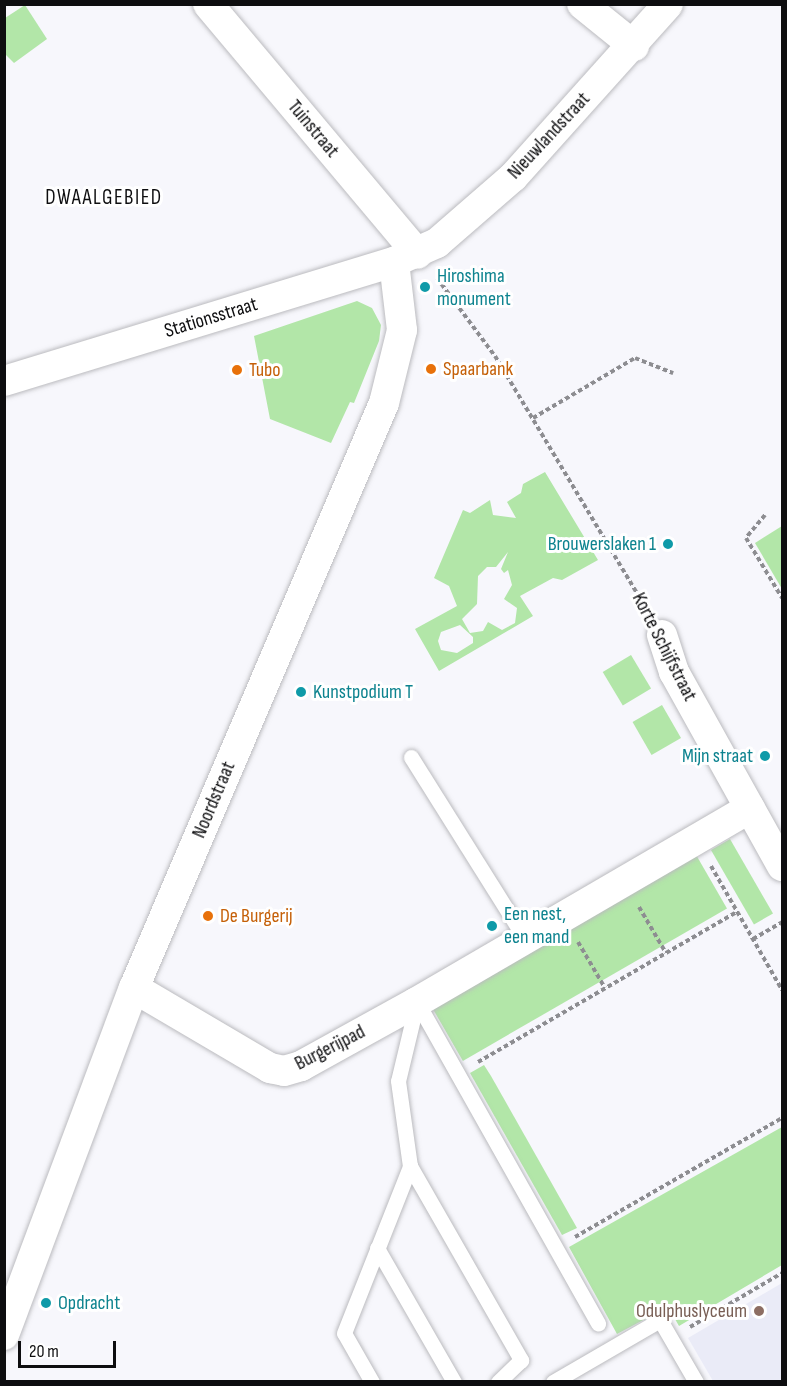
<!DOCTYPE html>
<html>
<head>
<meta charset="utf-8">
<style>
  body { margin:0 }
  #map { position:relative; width:787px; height:1386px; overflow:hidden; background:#f7f7fc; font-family:"Sofia Sans Condensed",sans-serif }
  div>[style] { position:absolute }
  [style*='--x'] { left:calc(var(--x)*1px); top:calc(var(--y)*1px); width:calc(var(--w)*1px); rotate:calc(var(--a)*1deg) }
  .built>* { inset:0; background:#eaebf7 }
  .green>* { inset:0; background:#b2e6a8; transform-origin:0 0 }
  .path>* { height:4px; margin-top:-2px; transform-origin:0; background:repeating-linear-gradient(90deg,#8d8d91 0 4.5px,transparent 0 7.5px) }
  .roads { filter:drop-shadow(0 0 2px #bbbbbf) drop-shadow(0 0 2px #bbbbbf) }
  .lane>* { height:15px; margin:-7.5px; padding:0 7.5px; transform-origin:7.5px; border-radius:7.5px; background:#fff }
  .street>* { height:30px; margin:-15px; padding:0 15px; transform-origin:15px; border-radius:15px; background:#fff }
  .dots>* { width:16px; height:16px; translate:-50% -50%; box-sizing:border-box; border:3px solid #fff; border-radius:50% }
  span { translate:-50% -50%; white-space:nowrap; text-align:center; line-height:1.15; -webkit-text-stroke:6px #fff; paint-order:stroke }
  .street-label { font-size:20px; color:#0d0d0f }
  .culture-label { font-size:20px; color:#0d838f }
  .left { translate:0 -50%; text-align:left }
  .right { translate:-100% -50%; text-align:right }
  .food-label { font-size:20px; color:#c56008 }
  .education-label { font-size:20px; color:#785e54 }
  .neighbourhood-label { font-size:21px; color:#0d0d0f; letter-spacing:1.5px }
  .frame { position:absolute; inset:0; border:6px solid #0d0d0f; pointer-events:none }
  .scale { position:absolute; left:18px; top:1341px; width:98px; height:27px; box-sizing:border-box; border:3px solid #0d0d0f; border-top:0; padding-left:8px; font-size:18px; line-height:21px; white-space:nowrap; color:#0d0d0f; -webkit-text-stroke:4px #fff; paint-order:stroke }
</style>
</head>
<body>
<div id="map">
  <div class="built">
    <div style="clip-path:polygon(782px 1283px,782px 1381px,713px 1381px,688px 1338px)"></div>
  </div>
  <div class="green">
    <div style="clip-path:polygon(25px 5px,47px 39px,14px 63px,5px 54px,5px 18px)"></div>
    <div style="clip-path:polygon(357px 301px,372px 308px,381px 325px,379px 341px,354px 403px,350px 402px,331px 443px,270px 419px,254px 336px)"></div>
    <div style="clip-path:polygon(evenodd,545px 472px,598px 560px,562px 580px,553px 578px,520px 596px,533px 616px,439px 671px,415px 629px,457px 606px,449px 586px,434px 578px,463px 510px,470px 513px,490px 500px,493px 515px,516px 518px,507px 502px,521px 493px,523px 484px,545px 472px,508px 552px,501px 569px,504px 573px,508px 570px,512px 585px,504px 599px,517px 608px,515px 623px,502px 630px,488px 622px,483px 631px,470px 633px,462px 619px,477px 604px,478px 576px,487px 567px,496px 567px,508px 552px,545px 472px,460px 625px,473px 637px,473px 643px,457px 653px,441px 650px,438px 641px,441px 632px,460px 625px)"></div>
    <div style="clip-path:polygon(782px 526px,782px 589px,755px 543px)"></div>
    <div style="left:631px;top:655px;width:39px;height:33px;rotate:59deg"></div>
    <div style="left:662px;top:705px;width:38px;height:34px;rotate:60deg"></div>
    <div style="left:730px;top:839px;width:86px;height:22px;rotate:60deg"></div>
    <div style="left:695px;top:853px;width:64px;height:305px;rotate:60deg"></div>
    <div style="clip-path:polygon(484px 1065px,491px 1076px,577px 1228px,562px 1235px,470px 1073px)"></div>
    <div style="clip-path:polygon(782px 1127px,782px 1265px,679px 1326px,668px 1307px,617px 1334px,569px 1247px)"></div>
  </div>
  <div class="path">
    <div style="--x:437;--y:278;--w:97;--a:53.4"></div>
    <div style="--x:495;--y:356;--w:294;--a:59.1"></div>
    <div style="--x:533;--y:418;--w:118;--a:-30.5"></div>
    <div style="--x:635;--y:358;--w:41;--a:21.5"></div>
    <div style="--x:765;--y:515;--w:30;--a:130"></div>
    <div style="--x:746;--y:538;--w:70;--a:59"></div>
    <div style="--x:711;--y:866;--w:143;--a:60.2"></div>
    <div style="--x:639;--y:907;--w:53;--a:59.6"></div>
    <div style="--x:753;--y:939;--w:34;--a:-30"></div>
    <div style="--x:578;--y:942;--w:53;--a:59.6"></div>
    <div style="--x:478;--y:1062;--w:299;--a:-30.1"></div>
    <div style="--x:575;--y:1237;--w:239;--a:-29.9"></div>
    <div style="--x:690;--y:1327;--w:107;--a:-30.4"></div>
  </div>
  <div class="roads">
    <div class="lane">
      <div style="--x:411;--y:757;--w:216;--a:57.9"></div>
      <div style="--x:417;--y:1002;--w:81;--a:103.5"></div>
      <div style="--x:398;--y:1081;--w:86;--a:82"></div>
      <div style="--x:410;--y:1166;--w:224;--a:60.2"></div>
      <div style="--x:521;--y:1360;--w:32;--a:136"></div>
      <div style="--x:417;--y:1002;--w:369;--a:60.6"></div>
      <div style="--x:377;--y:1248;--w:155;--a:60.1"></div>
      <div style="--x:372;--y:1382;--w:56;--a:-119.7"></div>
      <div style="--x:344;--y:1333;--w:180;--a:-68.4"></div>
      <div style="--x:553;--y:1382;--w:124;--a:-30.1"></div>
      <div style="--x:660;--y:1320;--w:72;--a:59.9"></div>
    </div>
    <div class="street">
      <div style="--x:208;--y:4;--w:326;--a:50"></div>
      <div style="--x:582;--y:4;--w:67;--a:38.9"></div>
      <div style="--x:4;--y:381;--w:408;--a:-17"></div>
      <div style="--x:394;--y:262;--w:47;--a:-23.8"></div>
      <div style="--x:437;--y:243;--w:101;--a:-41"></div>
      <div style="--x:513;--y:177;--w:232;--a:-48.1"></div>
      <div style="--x:662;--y:635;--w:39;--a:72"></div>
      <div style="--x:674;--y:672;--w:222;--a:60.9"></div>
      <div style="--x:134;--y:988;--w:158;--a:30.5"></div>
      <div style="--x:270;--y:1068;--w:14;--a:12"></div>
      <div style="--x:284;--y:1071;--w:18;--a:-16"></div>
      <div style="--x:301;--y:1066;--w:132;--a:-28.9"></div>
      <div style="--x:417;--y:1002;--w:385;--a:-30.2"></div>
      <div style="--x:4;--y:1335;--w:371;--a:-69.5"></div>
      <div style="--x:134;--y:988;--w:636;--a:-66.86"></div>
      <div style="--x:384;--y:403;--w:75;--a:-76.1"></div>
      <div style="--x:402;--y:330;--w:68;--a:-96.7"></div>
    </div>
  </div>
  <div class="dots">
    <div style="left:425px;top:287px;background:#0f9aa8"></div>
    <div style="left:431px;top:369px;background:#e8710a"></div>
    <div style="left:237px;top:370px;background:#e8710a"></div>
    <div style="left:668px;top:544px;background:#0f9aa8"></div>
    <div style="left:301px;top:692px;background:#0f9aa8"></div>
    <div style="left:765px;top:756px;background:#0f9aa8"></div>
    <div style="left:208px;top:916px;background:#e8710a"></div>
    <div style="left:492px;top:926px;background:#0f9aa8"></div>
    <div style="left:46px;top:1303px;background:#0f9aa8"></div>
    <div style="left:759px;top:1311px;background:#8d6e63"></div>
  </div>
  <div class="street-label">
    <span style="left:313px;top:129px;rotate:50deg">Tuinstraat</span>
    <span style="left:549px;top:136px;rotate:-47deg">Nieuwlandstraat</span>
    <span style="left:211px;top:318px;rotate:-17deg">Stationsstraat</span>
    <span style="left:664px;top:647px;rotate:63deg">Korte Schijfstraat</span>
    <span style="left:214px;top:800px;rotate:-67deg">Noordstraat</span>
    <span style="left:330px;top:1048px;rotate:-27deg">Burgerijpad</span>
  </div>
  <div class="culture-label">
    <span class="left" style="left:437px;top:288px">Hiroshima<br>monument</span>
    <span class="right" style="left:656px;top:544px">Brouwerslaken 1</span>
    <span class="left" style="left:313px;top:692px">Kunstpodium T</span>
    <span class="right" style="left:753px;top:756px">Mijn straat</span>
    <span class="left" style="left:504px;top:926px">Een nest,<br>een mand</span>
    <span class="left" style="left:58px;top:1303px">Opdracht</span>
  </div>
  <div class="food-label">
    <span class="left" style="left:443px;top:369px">Spaarbank</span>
    <span class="left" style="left:249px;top:370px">Tubo</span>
    <span class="left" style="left:220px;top:916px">De Burgerij</span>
  </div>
  <div class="education-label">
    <span class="right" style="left:747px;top:1311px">Odulphuslyceum</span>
  </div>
  <div class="neighbourhood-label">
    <span style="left:104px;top:198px">DWAALGEBIED</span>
  </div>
  <div class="frame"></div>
  <div class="scale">20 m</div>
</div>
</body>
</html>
